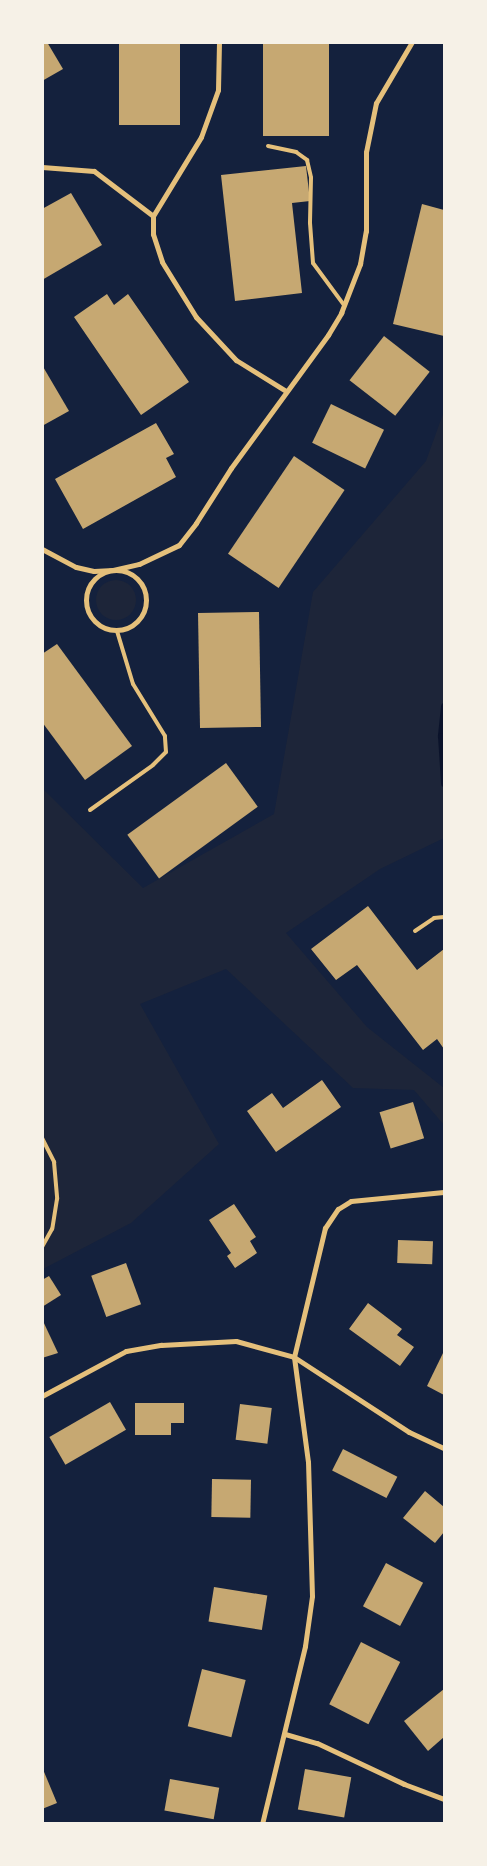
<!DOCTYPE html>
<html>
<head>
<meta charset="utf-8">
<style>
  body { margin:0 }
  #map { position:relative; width:487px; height:1866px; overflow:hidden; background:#14213d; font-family:Roboto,sans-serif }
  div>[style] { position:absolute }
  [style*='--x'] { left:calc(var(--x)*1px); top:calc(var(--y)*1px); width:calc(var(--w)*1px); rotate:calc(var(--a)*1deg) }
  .green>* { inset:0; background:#1d2539 }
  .round { border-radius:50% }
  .stream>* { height:7px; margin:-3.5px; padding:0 3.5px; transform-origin:3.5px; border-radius:3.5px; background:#0b132b }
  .building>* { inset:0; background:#c6a872; transform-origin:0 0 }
  .service>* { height:4px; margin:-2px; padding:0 2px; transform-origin:2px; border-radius:2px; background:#e5c07b }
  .minor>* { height:5px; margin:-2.5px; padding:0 2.5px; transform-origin:2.5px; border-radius:2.5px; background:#e5c07b }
  .minor>.ring { margin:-2.5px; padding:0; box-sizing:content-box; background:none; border:5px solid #e5c07b; border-radius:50% }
  span { translate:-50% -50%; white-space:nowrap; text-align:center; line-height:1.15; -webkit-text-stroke:5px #f6f1e7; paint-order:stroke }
  .frame { position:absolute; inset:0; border:44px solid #f6f1e7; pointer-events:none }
</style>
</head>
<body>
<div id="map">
  <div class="green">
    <div style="clip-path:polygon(444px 411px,444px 838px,380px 869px,286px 933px,367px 1027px,444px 1088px,444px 1125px,414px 1090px,353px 1088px,226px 969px,140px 1004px,219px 1144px,131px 1223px,43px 1269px,42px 788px,143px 888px,274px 814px,313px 592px,426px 461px)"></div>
    <div class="round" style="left:96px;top:580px;width:40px;height:40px"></div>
  </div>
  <div class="stream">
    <div style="--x:444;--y:706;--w:30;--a:96"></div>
    <div style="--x:441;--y:736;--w:47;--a:86.3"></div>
  </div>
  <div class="building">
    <div style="clip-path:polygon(42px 42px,47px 42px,63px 69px,42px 81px)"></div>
    <div style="left:119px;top:42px;width:61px;height:83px"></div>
    <div style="left:263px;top:42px;width:66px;height:94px"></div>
    <div style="clip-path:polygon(306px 166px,310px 201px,292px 203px,302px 293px,235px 301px,221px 175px)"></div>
    <div style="clip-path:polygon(71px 193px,102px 245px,42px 280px,42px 209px)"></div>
    <div style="clip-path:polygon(422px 204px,444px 210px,444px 336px,393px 324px)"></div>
    <div style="clip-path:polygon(107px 294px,114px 305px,128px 294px,189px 382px,141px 415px,74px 317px)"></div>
    <div style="left:384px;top:336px;width:58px;height:56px;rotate:38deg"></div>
    <div style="clip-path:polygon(42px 365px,69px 411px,42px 426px)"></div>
    <div style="left:331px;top:404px;width:59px;height:43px;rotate:26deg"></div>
    <div style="clip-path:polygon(156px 423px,174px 454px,166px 458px,176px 477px,83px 529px,55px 479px)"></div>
    <div style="left:294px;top:456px;width:61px;height:118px;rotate:34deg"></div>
    <div style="left:259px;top:612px;width:115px;height:61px;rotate:89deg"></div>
    <div style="clip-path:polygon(57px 644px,132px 746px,85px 780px,42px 722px,42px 654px)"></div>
    <div style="left:226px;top:763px;width:54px;height:122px;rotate:54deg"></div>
    <div style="clip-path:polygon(368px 906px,417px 970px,444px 949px,444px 1049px,437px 1039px,423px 1050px,357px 965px,336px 980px,311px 949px)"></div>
    <div style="clip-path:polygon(322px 1080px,341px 1107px,276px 1152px,247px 1111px,272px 1093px,283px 1108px)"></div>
    <div style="left:413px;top:1102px;width:38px;height:35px;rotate:73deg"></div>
    <div style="clip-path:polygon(234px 1204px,256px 1237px,250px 1241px,257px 1253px,235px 1268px,227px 1256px,231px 1253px,209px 1220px)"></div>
    <div style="left:398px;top:1240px;width:35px;height:23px;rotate:2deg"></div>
    <div style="left:126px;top:1263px;width:44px;height:37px;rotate:70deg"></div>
    <div style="clip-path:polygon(49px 1276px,61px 1295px,42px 1307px,42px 1280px)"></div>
    <div style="clip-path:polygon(368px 1303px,402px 1329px,397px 1335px,414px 1347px,400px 1366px,349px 1329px)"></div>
    <div style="clip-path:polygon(42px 1319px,58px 1353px,42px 1358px)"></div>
    <div style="clip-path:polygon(444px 1351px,444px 1395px,427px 1386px)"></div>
    <div style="left:110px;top:1402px;width:32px;height:70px;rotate:60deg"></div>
    <div style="clip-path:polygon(135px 1403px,184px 1403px,184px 1423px,171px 1423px,171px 1435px,135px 1435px)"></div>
    <div style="left:240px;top:1404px;width:32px;height:36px;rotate:7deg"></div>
    <div style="left:343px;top:1449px;width:61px;height:24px;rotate:27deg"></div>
    <div style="left:212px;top:1479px;width:39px;height:38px;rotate:1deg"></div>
    <div style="clip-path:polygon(425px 1491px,444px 1507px,444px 1532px,435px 1543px,403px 1518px)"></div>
    <div style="left:386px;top:1563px;width:42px;height:49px;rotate:28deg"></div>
    <div style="left:214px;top:1587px;width:54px;height:35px;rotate:9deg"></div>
    <div style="left:361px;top:1642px;width:44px;height:70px;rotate:27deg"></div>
    <div style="left:202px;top:1669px;width:45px;height:59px;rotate:14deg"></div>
    <div style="clip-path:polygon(444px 1689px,444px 1737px,428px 1751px,404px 1721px)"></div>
    <div style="clip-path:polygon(42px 1767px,57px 1803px,42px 1809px)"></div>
    <div style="left:305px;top:1769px;width:47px;height:41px;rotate:10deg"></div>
    <div style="left:170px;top:1779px;width:50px;height:32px;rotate:10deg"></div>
  </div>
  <div class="service">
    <div style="--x:268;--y:146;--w:29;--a:12"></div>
    <div style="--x:296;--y:152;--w:14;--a:36"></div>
    <div style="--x:307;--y:160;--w:18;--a:77"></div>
    <div style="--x:311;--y:178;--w:45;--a:91.3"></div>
    <div style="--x:310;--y:223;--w:40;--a:85.7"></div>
    <div style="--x:313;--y:263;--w:52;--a:53.6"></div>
    <div style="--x:90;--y:810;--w:77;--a:-35.5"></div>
    <div style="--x:153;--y:765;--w:18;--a:-45"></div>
    <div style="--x:166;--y:752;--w:16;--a:-94"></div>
    <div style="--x:165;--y:736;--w:61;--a:-121.6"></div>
    <div style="--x:133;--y:684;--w:55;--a:-106.8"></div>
    <div style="--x:415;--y:931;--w:23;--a:-34"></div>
    <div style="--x:434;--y:918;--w:10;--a:-6"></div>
    <div style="--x:42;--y:1138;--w:27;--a:63"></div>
    <div style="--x:54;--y:1162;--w:37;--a:85"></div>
    <div style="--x:57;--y:1199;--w:30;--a:99"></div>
    <div style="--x:52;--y:1229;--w:21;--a:119"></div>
  </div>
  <div class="minor">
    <div style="--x:42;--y:167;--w:52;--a:4.4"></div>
    <div style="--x:94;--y:171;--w:74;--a:37.3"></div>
    <div style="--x:153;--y:216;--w:18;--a:90"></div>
    <div style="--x:153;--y:234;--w:29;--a:72"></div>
    <div style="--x:162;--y:262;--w:65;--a:58.3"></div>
    <div style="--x:196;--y:317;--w:59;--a:47.1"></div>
    <div style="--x:236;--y:360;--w:59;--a:31.8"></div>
    <div style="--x:153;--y:216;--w:92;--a:-58.7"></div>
    <div style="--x:201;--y:137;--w:50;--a:-70.1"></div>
    <div style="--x:218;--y:90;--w:48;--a:-88.8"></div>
    <div style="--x:42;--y:549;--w:38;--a:28"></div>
    <div style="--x:76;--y:567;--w:18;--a:13"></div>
    <div style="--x:94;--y:571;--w:19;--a:-3"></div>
    <div style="--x:113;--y:570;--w:27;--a:-13"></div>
    <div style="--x:139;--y:564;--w:44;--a:-25.4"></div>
    <div style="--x:179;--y:545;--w:28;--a:-52"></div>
    <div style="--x:196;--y:523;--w:65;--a:-57.5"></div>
    <div style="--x:231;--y:468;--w:165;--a:-53.9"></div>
    <div style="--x:328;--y:335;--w:26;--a:-59"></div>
    <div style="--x:341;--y:313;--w:53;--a:-68.8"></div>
    <div style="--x:360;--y:264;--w:34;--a:-80"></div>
    <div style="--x:366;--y:231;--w:79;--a:-90"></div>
    <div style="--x:366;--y:152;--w:50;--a:-78.5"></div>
    <div style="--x:376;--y:103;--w:71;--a:-59.5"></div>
    <div class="ring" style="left:86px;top:570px;width:55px;height:55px"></div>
    <div style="--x:294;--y:1357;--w:137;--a:33.1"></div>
    <div style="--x:409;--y:1432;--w:38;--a:25"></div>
    <div style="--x:42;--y:1396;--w:95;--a:-28.2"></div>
    <div style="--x:126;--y:1351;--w:36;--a:-10"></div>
    <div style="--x:161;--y:1345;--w:75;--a:-3.1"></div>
    <div style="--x:236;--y:1341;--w:60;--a:15.4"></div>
    <div style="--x:294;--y:1357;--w:133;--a:-76.5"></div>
    <div style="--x:325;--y:1228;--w:23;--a:-56"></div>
    <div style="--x:338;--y:1209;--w:15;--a:-32"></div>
    <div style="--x:351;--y:1201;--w:93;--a:-5.5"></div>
    <div style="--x:285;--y:1734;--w:33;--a:16"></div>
    <div style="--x:317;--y:1743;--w:96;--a:25.2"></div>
    <div style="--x:404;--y:1784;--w:43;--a:20.6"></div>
    <div style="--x:262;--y:1824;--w:183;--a:-76.4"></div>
    <div style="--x:305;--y:1646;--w:50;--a:-82"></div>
    <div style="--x:312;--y:1596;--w:134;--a:-91.7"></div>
    <div style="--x:308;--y:1462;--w:106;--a:-97.6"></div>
  </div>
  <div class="frame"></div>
</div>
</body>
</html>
